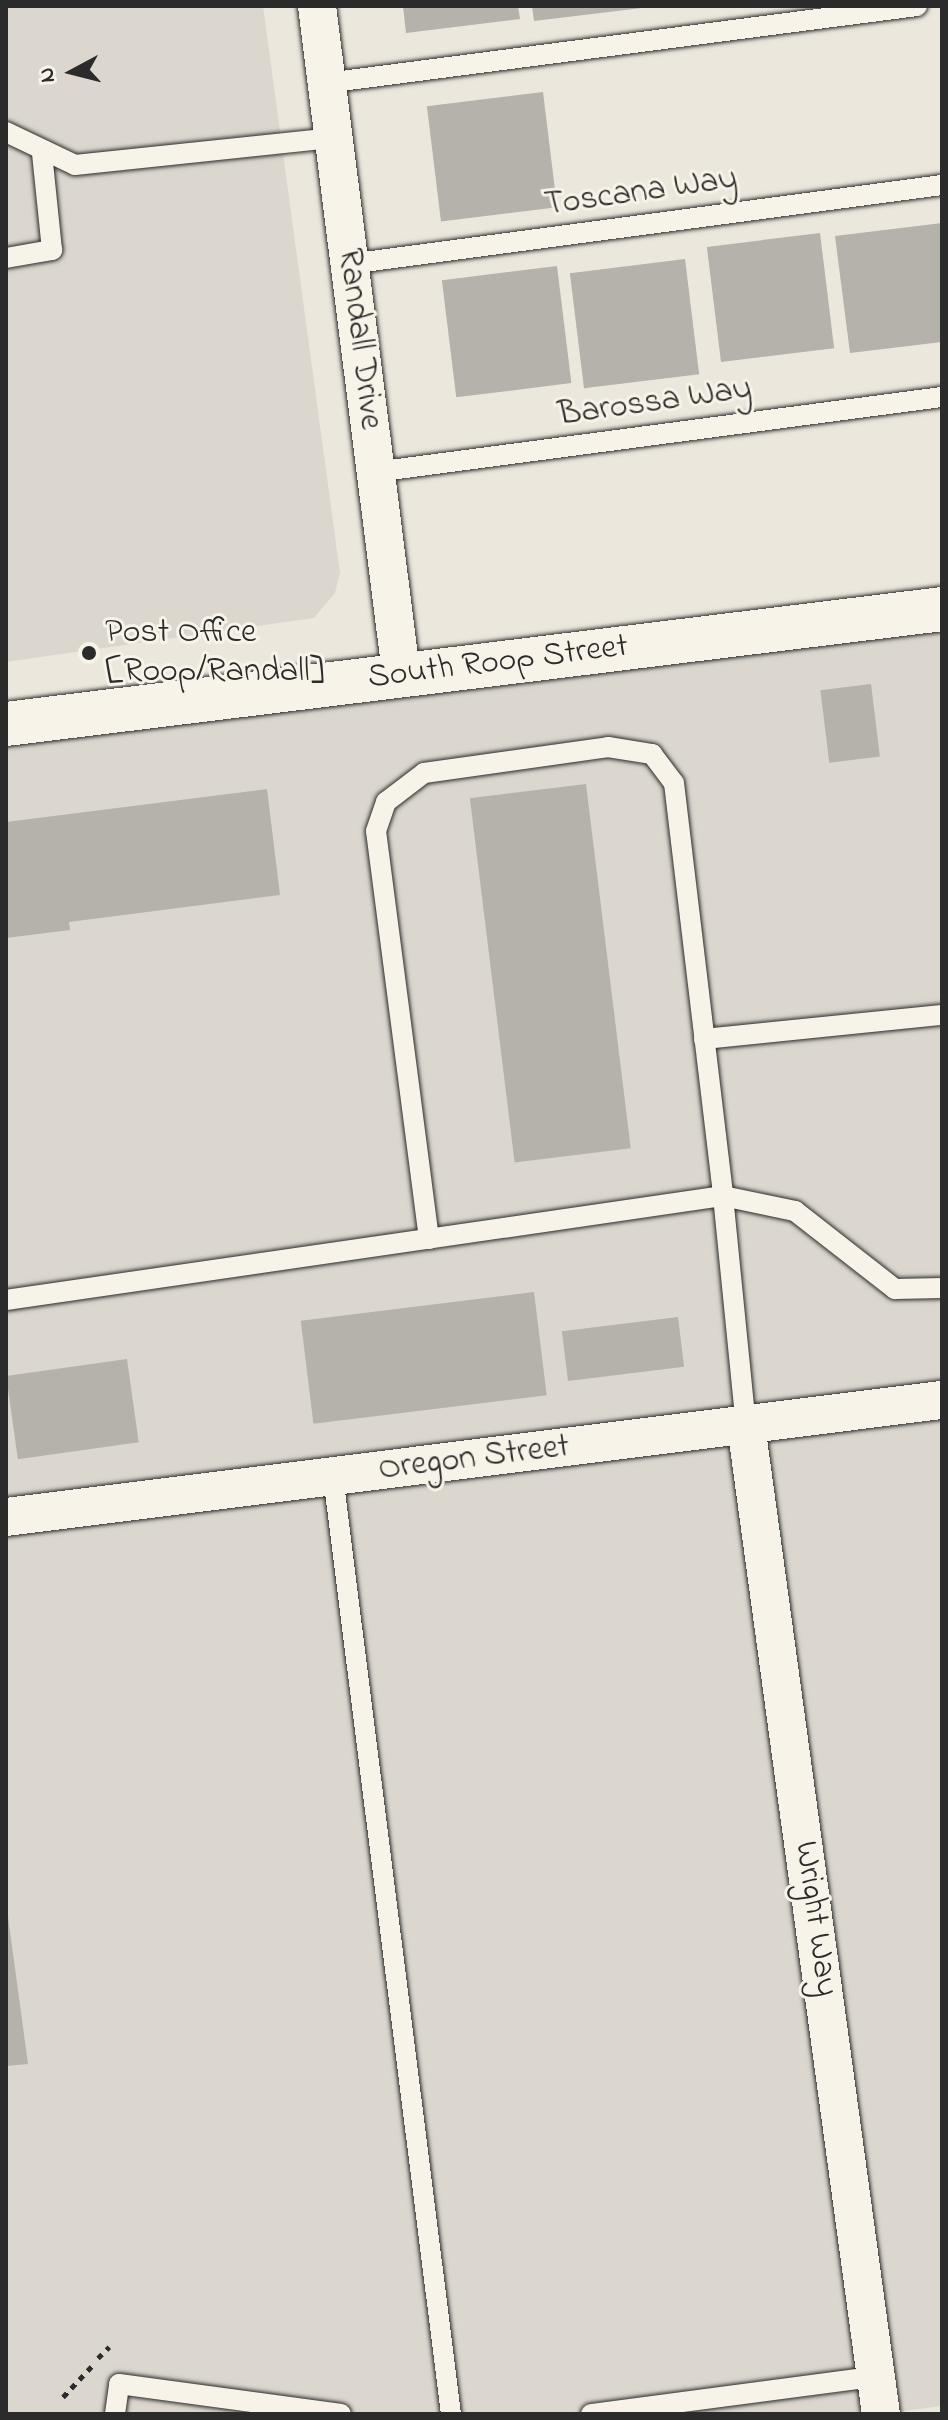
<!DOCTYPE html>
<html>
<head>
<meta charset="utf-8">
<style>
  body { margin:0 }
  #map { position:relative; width:948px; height:2420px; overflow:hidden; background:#ebe7dd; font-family:"Indie Flower",sans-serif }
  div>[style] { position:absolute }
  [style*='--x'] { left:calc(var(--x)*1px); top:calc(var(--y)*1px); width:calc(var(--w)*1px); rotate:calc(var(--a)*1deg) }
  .built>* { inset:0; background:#dbd7ce }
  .building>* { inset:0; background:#b5b2ab; transform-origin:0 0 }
  .path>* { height:5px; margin-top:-2.5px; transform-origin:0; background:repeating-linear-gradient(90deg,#2b2b2b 0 6px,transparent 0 12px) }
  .roads { filter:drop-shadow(0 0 2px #2b2b2b) drop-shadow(0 0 2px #2b2b2b) }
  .service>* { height:20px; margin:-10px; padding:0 10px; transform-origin:10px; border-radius:10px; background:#f7f3e8 }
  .minor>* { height:38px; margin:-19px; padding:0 19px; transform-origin:19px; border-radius:19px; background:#f7f3e8 }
  .tertiary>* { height:44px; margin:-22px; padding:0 22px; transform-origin:22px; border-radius:22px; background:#f7f3e8 }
  .dots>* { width:22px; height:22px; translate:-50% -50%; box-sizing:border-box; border:4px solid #f7f3e8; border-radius:50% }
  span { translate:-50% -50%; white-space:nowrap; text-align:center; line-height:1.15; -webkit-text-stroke:6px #f7f3e8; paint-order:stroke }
  .street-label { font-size:34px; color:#2b2b2b }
  .poi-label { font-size:34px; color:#2b2b2b }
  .left { translate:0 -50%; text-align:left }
  .frame { position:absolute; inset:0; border:8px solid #2b2b2b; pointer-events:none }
  .north { position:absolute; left:32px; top:32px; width:80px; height:80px; -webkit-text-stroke:6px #f7f3e8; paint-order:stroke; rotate:263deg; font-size:22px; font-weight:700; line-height:32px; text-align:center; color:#2b2b2b }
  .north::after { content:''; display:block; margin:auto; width:28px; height:36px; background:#2b2b2b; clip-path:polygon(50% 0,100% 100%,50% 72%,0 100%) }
</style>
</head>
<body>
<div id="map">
  <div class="built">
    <div style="clip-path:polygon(6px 6px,263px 6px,340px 573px,335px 593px,314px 618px,6px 662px)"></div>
    <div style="clip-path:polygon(942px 609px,942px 2406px,881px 2414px,6px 2414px,6px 725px)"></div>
  </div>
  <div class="building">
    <div style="clip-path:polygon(403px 6px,518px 6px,520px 19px,406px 33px)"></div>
    <div style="clip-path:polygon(532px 6px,642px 6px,642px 8px,534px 21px)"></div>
    <div style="left:543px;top:92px;width:116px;height:117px;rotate:83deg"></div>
    <div style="clip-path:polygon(942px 223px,942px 342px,850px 353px,835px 236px)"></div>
    <div style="left:820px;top:233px;width:116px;height:114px;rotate:83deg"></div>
    <div style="left:685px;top:259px;width:116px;height:116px;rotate:83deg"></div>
    <div style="left:557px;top:266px;width:118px;height:116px;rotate:83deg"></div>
    <div style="left:871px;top:684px;width:73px;height:51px;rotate:83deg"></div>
    <div style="left:586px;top:784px;width:367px;height:117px;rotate:83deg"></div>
    <div style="clip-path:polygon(267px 789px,280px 895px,69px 922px,70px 930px,6px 938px,6px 822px)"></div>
    <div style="left:534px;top:1292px;width:104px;height:235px;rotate:83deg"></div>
    <div style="left:678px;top:1317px;width:50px;height:117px;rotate:83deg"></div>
    <div style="left:127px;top:1359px;width:84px;height:122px;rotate:82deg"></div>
    <div style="clip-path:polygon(6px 1902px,28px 2064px,6px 2066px)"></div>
  </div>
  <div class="path">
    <div style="--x:98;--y:2358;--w:16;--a:-45"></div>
    <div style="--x:63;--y:2397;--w:42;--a:-46.9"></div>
  </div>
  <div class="roads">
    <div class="service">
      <div style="--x:326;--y:83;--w:596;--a:-7.42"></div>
      <div style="--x:6;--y:132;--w:76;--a:25.6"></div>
      <div style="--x:75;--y:165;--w:260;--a:-6"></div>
      <div style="--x:6;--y:258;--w:47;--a:-9.9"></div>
      <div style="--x:52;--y:250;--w:98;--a:-95.9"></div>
      <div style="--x:349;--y:264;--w:598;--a:-7.59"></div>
      <div style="--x:375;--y:472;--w:572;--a:-7.54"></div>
      <div style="--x:704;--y:1039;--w:239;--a:-5.8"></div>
      <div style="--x:429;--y:1239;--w:411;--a:-97.4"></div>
      <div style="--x:376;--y:831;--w:31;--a:-71"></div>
      <div style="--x:386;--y:802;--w:48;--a:-37.3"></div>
      <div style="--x:424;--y:773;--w:186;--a:-8"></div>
      <div style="--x:608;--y:747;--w:45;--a:9"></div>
      <div style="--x:652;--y:754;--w:36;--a:53"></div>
      <div style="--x:674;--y:783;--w:416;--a:83.2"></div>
      <div style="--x:723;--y:1196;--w:74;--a:11.8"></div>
      <div style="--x:795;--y:1211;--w:127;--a:38"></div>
      <div style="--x:895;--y:1289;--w:47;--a:-1.2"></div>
      <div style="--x:6;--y:1300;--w:725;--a:-8.25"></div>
      <div style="--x:723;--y:1196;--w:230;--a:84.3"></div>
      <div style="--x:333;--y:1476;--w:945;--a:82.83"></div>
      <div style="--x:115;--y:2414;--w:30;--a:-82"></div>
      <div style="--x:119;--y:2384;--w:224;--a:7.7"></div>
      <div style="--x:591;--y:2414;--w:291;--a:-7.5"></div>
    </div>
    <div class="minor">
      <div style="--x:317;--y:6;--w:672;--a:82.82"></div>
      <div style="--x:746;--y:1425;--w:998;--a:82.23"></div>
      <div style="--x:6;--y:1517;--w:943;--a:-7.13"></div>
    </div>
    <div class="tertiary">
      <div style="--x:6;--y:724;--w:943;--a:-7"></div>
    </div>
  </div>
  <div class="dots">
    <div style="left:89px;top:653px;background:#2b2b2b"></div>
  </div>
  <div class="street-label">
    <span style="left:641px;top:193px;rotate:-8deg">Toscana Way</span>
    <span style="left:359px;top:339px;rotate:83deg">Randall Drive</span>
    <span style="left:655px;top:403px;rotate:-8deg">Barossa Way</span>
    <span style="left:498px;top:663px;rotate:-7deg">South Roop Street</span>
    <span style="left:474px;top:1459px;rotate:-7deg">Oregon Street</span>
    <span style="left:815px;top:1919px;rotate:82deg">Wright Way</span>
  </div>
  <div class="poi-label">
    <span class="left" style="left:105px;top:653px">Post Office<br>[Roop/Randall]</span>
  </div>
  <div class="frame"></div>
  <div class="north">N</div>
</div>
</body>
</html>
